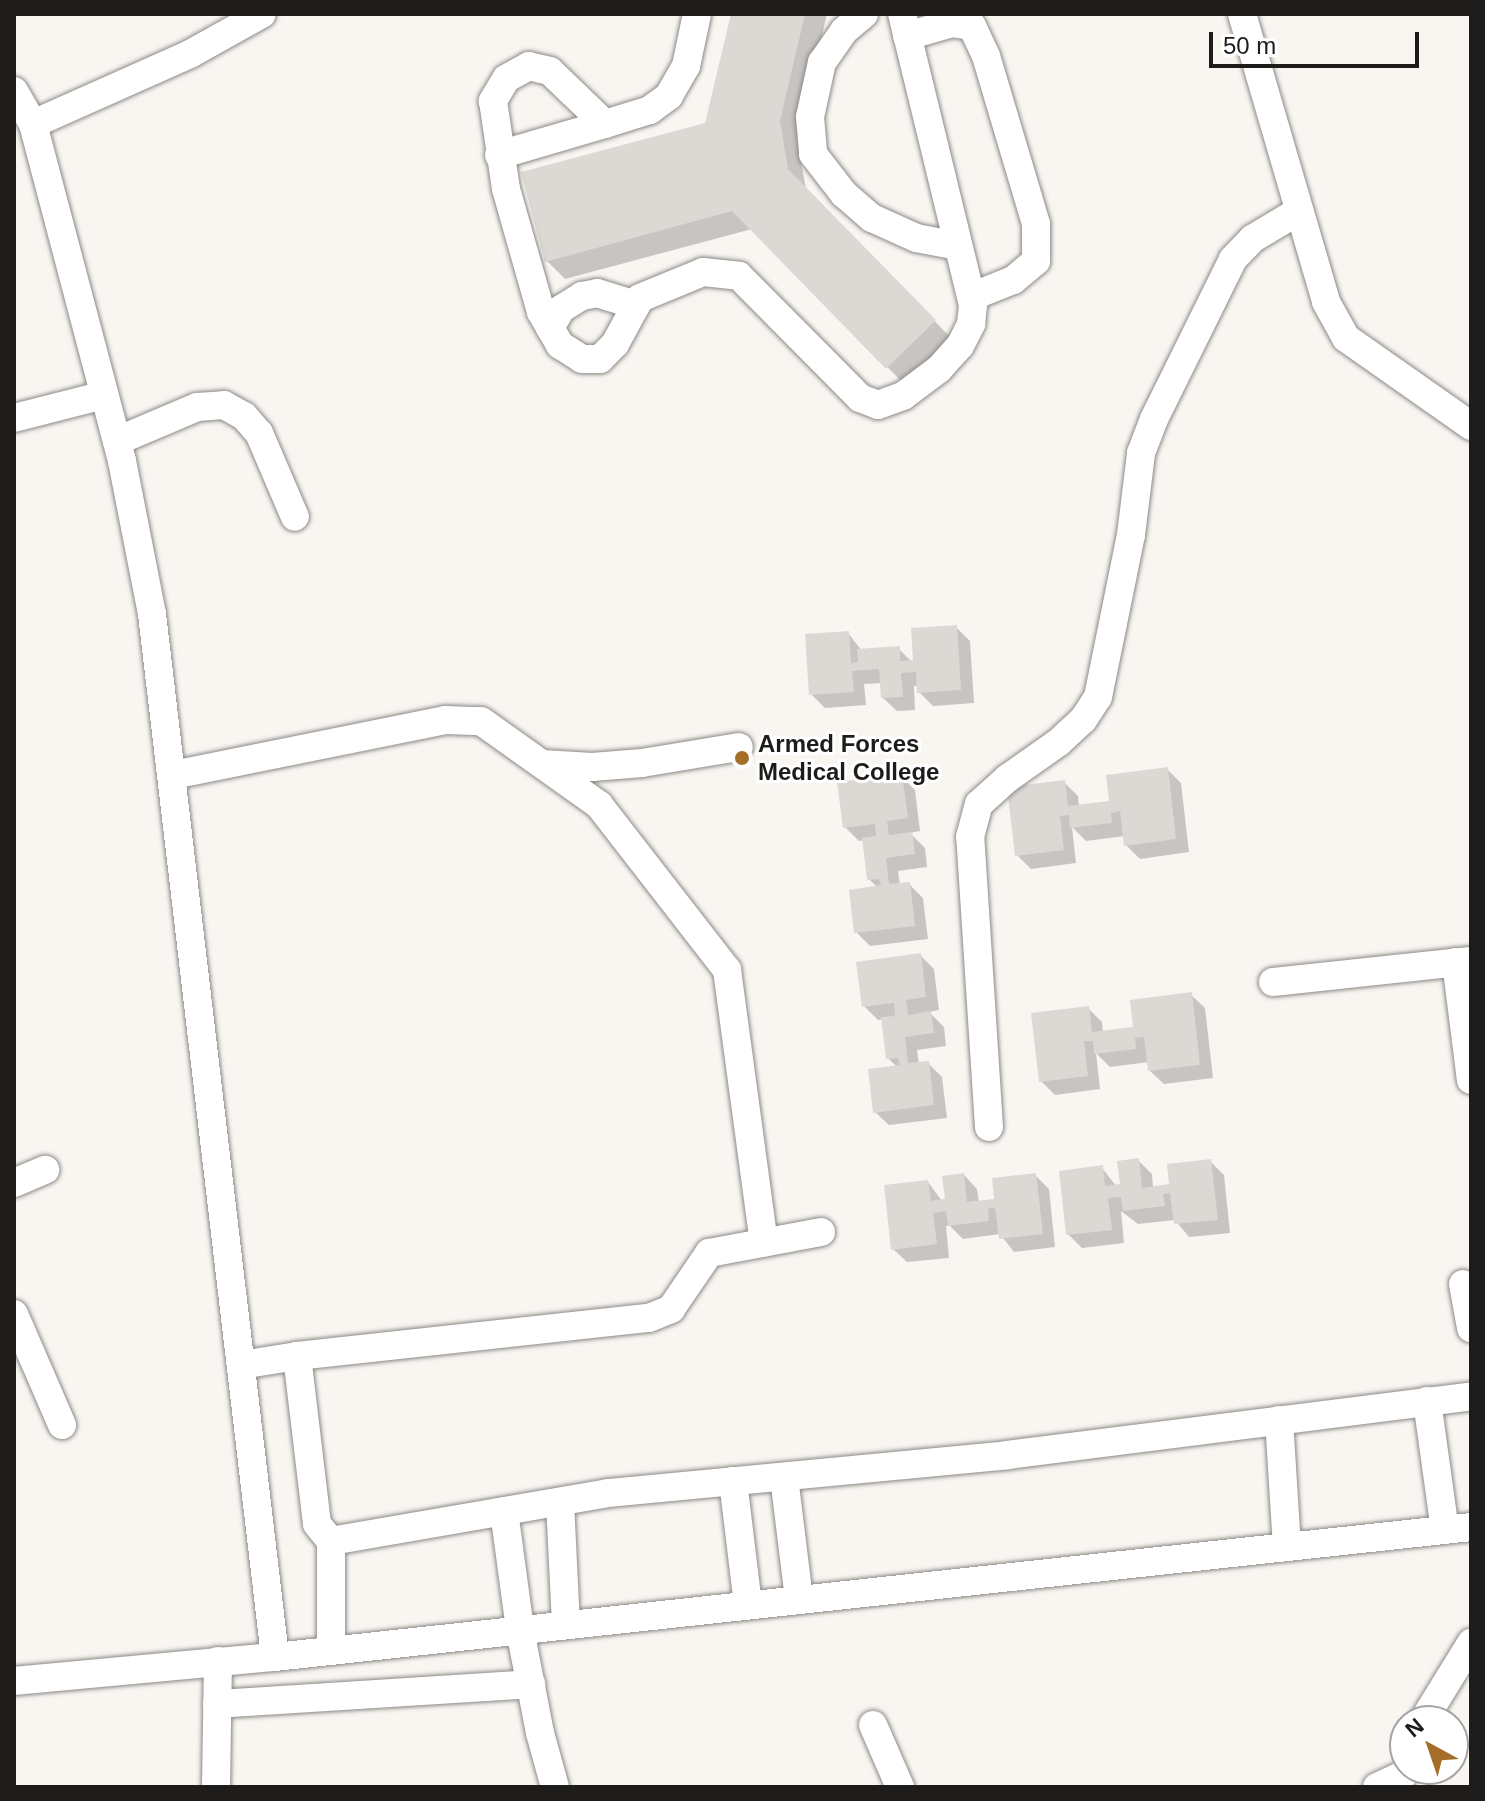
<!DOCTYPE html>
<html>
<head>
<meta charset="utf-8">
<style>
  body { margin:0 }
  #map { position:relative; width:1485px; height:1801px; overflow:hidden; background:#f9f6f2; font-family:Helvetica,sans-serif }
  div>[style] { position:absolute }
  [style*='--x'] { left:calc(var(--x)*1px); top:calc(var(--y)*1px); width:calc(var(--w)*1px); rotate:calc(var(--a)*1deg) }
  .shadow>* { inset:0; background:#0003 }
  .building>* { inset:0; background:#dcd9d5 }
  .roads { filter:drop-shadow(0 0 2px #8c8986) drop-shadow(0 0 2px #8c8986) }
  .minor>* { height:28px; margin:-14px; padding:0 14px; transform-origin:14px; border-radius:14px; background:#fff }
  .dots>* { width:22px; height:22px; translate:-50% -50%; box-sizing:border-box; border:4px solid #fff; border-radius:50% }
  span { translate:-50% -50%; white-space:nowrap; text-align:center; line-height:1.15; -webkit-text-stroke:6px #fff; paint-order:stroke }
  .poi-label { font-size:24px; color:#1d1c1b; font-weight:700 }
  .left { translate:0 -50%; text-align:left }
  .frame { position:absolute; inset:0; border:16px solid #1d1c1b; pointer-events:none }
  .north { position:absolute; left:1389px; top:1705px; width:80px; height:80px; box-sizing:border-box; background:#fff; border:2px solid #a5a4a4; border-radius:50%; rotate:320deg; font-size:22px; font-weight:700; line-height:32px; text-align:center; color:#1d1c1b }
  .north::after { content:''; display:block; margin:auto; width:28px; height:36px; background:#a46e28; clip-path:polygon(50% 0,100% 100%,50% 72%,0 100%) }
  .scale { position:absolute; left:1209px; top:32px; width:210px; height:36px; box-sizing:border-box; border:4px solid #1d1c1b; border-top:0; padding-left:10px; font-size:24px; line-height:28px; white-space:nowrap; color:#1d1c1b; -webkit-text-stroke:6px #fff; paint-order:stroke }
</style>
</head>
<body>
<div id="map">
  <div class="shadow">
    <div style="clip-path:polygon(733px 14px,827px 14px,797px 141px,806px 189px,953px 340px,906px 386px,752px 229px,565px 279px,547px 261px,706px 125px)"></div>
    <div style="clip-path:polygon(956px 627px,970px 641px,974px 703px,933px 706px,919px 692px,919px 686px,914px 686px,915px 710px,897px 711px,883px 698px,882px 683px,864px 684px,866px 705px,825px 708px,811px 694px,848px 633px,862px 651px,899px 649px,912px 662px)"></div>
    <div style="clip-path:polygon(1167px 769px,1181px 783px,1189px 852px,1140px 859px,1126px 845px,1125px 836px,1086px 841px,1072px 827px,1076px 863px,1031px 869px,1017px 855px,1064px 782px,1078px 796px,1079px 807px,1112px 803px)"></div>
    <div style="clip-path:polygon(901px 776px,915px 790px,920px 831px,910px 833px,925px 848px,927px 867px,898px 871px,900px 885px,909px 884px,923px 898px,928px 939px,870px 946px,856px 932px,878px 888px,869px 879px,864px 840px,859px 841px,845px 827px)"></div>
    <div style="clip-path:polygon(920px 955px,934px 969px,939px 1010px,929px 1012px,944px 1027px,946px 1046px,917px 1050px,919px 1064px,928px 1063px,942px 1077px,947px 1118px,889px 1125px,875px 1112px,897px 1067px,888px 1058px,883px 1019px,878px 1020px,864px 1006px)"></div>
    <div style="clip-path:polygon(1191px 995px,1205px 1008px,1213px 1078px,1164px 1084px,1150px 1071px,1149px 1062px,1110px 1067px,1096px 1053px,1100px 1089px,1055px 1095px,1041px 1081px,1088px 1008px,1102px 1022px,1103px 1033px,1136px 1029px)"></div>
    <div style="clip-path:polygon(1138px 1160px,1152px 1174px,1153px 1188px,1171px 1186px,1210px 1161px,1224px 1175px,1230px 1233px,1189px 1237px,1175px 1220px,1138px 1224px,1121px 1211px,1124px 1243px,1082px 1248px,1068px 1234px,1102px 1168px,1117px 1187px,1122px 1186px)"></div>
    <div style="clip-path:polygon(964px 1175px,977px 1189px,979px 1203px,996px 1200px,1035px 1175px,1049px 1189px,1055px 1247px,1014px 1252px,1000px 1234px,963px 1239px,950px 1226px,946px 1226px,949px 1258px,907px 1262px,893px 1249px,928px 1182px,942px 1201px,947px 1201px)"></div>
  </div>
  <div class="building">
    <div style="clip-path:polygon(731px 14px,805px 14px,780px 121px,788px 169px,936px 320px,886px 369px,732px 211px,545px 262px,521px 172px,705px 123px)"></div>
    <div style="clip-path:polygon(957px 625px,961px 690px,917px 693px,916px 672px,901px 673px,903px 697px,881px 698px,879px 669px,852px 671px,854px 692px,809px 695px,805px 634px,849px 631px,851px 663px,858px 662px,857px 649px,900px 646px,900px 661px,913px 660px,911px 628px)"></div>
    <div style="clip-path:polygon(1168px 767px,1176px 839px,1124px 846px,1120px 811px,1111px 813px,1112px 823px,1070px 828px,1069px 815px,1060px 816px,1064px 850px,1015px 856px,1007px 787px,1065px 780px,1068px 806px,1109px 801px,1106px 775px)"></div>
    <div style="clip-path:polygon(902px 774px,908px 818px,887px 821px,889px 835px,912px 832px,915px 854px,886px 858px,889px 884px,910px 882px,915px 926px,854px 933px,849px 890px,881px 885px,879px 879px,867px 880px,862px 838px,876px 836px,875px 824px,843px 828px,837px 782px)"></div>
    <div style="clip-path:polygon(921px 953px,926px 997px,906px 1000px,908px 1015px,931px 1011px,934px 1033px,905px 1037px,908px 1063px,929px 1061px,934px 1105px,873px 1113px,868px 1069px,900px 1065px,898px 1058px,886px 1059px,881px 1017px,895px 1016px,894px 1003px,862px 1007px,856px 962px)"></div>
    <div style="clip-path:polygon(1192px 992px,1200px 1065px,1148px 1071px,1144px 1037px,1135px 1038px,1136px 1049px,1094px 1054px,1093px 1041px,1084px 1041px,1088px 1076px,1039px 1082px,1031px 1013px,1089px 1006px,1092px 1032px,1133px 1027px,1130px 1000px)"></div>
    <div style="clip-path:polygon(1139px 1158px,1142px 1188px,1169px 1184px,1167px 1164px,1211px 1159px,1218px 1220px,1174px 1224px,1170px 1193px,1163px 1194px,1165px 1206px,1123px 1211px,1121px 1197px,1108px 1198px,1112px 1230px,1066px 1235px,1059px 1171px,1103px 1165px,1105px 1186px,1120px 1184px,1117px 1161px)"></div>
    <div style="clip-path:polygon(964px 1173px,967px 1202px,994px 1199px,992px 1178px,1036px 1173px,1043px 1234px,999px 1239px,995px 1208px,988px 1208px,989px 1221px,948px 1226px,946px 1211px,933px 1213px,937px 1244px,891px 1250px,884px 1185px,928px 1180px,931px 1201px,945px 1199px,942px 1176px)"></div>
  </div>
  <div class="roads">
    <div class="minor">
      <div style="--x:697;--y:14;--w:53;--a:101.9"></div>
      <div style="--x:686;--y:66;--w:34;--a:120"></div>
      <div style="--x:669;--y:96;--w:24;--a:144"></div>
      <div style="--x:650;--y:110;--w:47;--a:162.7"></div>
      <div style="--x:605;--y:124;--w:76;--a:-136.1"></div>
      <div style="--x:550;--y:71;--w:22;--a:-167"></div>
      <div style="--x:529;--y:66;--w:26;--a:151"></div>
      <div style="--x:506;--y:79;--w:26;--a:121"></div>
      <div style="--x:493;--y:101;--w:89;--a:81.6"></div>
      <div style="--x:506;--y:189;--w:128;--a:74.1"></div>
      <div style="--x:541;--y:312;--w:38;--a:60"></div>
      <div style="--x:560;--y:345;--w:26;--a:32"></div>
      <div style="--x:582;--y:359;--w:18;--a:0"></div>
      <div style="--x:600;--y:359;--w:21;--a:-45"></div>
      <div style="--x:615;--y:344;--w:52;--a:-61.5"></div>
      <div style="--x:640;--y:298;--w:68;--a:-22.4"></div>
      <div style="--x:703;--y:272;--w:36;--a:6"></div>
      <div style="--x:739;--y:276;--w:172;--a:45.2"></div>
      <div style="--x:860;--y:398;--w:19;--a:21"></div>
      <div style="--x:878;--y:405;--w:27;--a:-20"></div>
      <div style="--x:903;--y:396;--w:45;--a:-36.9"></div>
      <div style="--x:939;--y:369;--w:31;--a:-48"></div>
      <div style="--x:960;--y:346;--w:25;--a:-63"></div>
      <div style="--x:971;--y:324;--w:19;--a:-84"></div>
      <div style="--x:973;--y:305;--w:300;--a:-103.7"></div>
      <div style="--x:864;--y:14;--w:26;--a:140"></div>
      <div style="--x:844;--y:31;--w:38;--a:125"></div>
      <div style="--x:822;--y:62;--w:56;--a:102.3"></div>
      <div style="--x:810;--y:117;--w:37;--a:85"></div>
      <div style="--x:813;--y:154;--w:51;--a:52.2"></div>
      <div style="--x:844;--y:194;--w:37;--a:41"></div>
      <div style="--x:872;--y:218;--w:48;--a:24.4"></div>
      <div style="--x:916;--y:238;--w:43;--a:10.8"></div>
      <div style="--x:1242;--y:14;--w:300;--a:73.7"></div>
      <div style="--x:1326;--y:302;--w:41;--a:60.9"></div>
      <div style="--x:1346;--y:338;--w:153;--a:35.1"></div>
      <div style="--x:907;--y:36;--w:47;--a:-16.1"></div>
      <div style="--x:952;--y:23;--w:20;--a:9"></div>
      <div style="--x:972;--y:26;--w:33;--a:65"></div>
      <div style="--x:986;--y:56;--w:175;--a:73.4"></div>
      <div style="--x:1036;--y:224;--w:37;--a:90"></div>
      <div style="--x:1036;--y:261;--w:30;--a:140"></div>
      <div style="--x:1013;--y:280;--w:45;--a:158"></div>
      <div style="--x:14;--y:91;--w:38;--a:60"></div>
      <div style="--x:33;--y:124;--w:349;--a:75.2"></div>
      <div style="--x:122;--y:461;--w:156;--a:78.9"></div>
      <div style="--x:152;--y:614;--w:1050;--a:83.27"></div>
      <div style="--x:33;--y:124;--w:172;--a:-24"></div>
      <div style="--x:190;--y:54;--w:82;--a:-29.1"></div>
      <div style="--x:499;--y:155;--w:110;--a:-16.3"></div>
      <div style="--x:550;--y:328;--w:22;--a:-60"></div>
      <div style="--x:561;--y:309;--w:25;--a:-32"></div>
      <div style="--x:582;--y:296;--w:15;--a:-11"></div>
      <div style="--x:597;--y:293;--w:41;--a:17.1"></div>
      <div style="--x:14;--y:418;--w:93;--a:-14.3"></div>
      <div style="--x:117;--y:441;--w:87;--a:-23"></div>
      <div style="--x:197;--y:407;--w:27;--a:-4"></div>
      <div style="--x:224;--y:405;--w:23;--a:29"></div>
      <div style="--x:244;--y:416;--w:23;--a:49"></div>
      <div style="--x:259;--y:433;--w:91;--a:66.8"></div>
      <div style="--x:542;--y:764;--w:50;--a:3.4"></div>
      <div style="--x:592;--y:767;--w:50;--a:-4.6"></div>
      <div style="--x:642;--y:763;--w:98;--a:-9.4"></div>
      <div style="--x:173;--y:775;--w:278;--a:-11.4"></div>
      <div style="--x:445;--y:720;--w:36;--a:2"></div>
      <div style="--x:481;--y:721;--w:145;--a:35.4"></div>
      <div style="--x:599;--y:805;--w:209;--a:52.2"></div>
      <div style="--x:727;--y:970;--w:275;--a:82.3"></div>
      <div style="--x:1456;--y:962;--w:119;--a:82.8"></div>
      <div style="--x:1273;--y:982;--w:199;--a:-6.1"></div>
      <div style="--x:989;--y:1127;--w:291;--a:-93.7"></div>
      <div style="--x:970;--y:837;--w:34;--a:-75"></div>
      <div style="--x:979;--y:804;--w:39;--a:-42"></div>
      <div style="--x:1008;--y:778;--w:62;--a:-35.2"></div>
      <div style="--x:1059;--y:742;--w:33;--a:-43"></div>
      <div style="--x:1083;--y:720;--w:27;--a:-57"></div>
      <div style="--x:1098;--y:697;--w:165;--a:-78.5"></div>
      <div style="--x:1131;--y:535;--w:83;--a:-83"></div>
      <div style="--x:1141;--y:453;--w:36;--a:-69"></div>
      <div style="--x:1154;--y:419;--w:178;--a:-63.7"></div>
      <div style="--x:1233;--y:259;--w:28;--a:-46"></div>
      <div style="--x:1252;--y:239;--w:55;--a:-30.8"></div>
      <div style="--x:14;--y:1183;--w:34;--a:-23"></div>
      <div style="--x:1463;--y:1284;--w:45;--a:79.7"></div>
      <div style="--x:14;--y:1314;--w:121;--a:66.6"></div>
      <div style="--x:297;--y:1356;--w:169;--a:83.2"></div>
      <div style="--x:317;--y:1524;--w:22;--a:51"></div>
      <div style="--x:331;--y:1541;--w:109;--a:90"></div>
      <div style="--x:241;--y:1365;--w:57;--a:-9.1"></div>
      <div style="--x:297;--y:1356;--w:354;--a:-6.2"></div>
      <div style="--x:649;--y:1318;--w:24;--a:-22"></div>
      <div style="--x:671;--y:1309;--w:68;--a:-55.8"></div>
      <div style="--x:709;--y:1253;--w:114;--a:-10.6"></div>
      <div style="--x:1427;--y:1401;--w:130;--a:82.1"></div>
      <div style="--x:1279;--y:1420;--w:127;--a:86.4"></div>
      <div style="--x:784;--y:1477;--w:124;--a:83"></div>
      <div style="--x:733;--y:1481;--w:125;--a:83.1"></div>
      <div style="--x:560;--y:1502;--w:123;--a:87.2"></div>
      <div style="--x:504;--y:1511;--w:120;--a:82.3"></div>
      <div style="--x:520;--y:1630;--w:105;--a:79"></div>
      <div style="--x:540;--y:1733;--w:56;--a:74.5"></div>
      <div style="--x:331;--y:1541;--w:281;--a:-9.8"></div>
      <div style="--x:608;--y:1493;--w:401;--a:-5.4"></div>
      <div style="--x:1007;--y:1455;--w:468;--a:-7.2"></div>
      <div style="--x:14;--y:1681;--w:262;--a:-5.3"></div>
      <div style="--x:275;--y:1657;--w:1203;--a:-6.2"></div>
      <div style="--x:217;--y:1704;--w:315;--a:-3.6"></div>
      <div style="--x:1423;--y:1721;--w:92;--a:-58.4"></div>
      <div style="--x:873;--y:1725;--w:68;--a:66.5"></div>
      <div style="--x:216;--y:1787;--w:126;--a:-89.1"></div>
      <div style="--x:1377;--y:1787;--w:29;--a:-25"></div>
    </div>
  </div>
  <div class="dots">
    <div style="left:742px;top:758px;background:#a46e28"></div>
  </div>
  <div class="poi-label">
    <span class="left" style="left:758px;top:758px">Armed Forces<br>Medical College</span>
  </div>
  <div class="frame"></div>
  <div class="north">N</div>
  <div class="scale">50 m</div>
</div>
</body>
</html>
